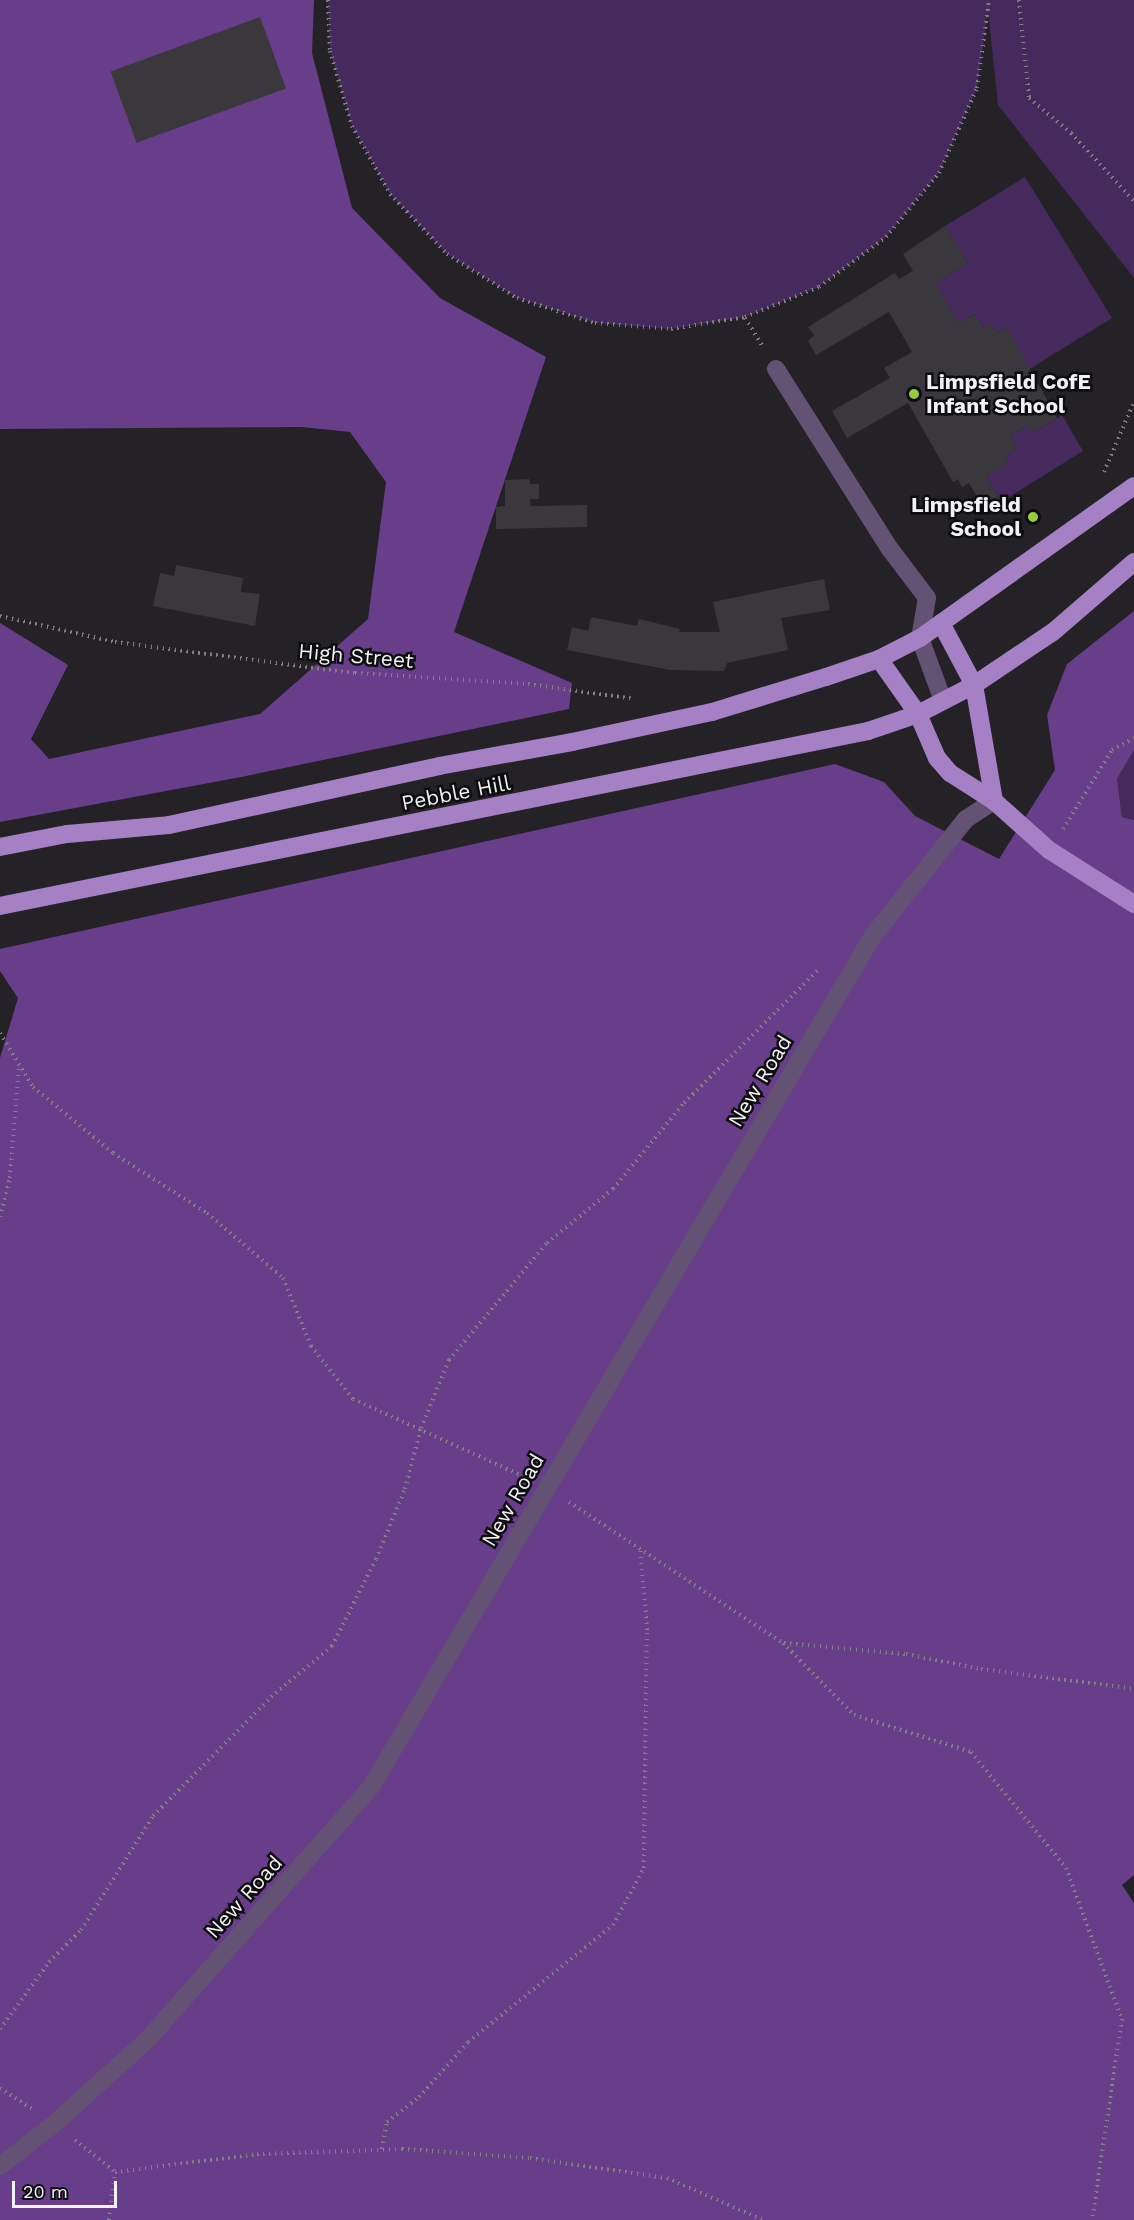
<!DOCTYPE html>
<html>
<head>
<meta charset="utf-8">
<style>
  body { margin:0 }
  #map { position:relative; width:1134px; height:2220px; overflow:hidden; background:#242226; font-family:"Work Sans",sans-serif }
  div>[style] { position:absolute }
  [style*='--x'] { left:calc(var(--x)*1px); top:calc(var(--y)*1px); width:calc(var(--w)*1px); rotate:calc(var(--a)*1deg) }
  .green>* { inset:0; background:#46295d }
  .forest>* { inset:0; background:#683d89 }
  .building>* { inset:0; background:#3a383c; transform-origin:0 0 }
  .path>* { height:4px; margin-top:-2px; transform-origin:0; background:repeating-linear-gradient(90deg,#817f82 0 1.5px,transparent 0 6px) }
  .minor>* { height:18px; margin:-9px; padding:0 9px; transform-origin:9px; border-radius:9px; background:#645274 }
  .major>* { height:18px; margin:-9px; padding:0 9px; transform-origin:9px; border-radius:9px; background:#a580c5 }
  .dots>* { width:16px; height:16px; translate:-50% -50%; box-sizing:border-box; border:3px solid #0d0c0e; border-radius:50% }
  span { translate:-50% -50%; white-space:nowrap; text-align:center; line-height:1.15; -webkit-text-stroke:5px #0d0c0e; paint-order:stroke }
  .poi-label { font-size:21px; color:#f2f1f3; font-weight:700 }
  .left { translate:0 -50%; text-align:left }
  .right { translate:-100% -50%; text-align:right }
  .street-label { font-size:21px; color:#f2f1f3 }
  .scale { position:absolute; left:12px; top:2181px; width:105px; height:27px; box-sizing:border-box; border:3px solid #f2f1f3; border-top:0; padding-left:8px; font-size:18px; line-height:21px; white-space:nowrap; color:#f2f1f3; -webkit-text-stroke:4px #0d0c0e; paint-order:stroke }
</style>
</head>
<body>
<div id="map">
  <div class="green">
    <div style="clip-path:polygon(328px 0,1134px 0,1134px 278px,998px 105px,988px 11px,977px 88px,939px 173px,886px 237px,819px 287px,745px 317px,671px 329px,595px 323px,517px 298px,447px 254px,390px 194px,352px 126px,330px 51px)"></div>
    <div style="clip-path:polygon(1025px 177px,1112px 318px,1028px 370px,1007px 327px,997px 333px,991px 323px,983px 328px,975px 314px,959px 323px,935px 283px,968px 263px,945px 226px)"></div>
    <div style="clip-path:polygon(1062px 415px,1083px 451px,1001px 502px,986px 476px,1007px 463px,1004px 457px,1017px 448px,1010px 436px,1027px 426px,1032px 433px)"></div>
    <div style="clip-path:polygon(1134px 750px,1134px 820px,1122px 817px,1117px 779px)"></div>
  </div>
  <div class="forest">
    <div style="clip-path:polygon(0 0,314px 0,312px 53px,352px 208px,440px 298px,546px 357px,454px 632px,572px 683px,569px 709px,241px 777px,0 822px,0 623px,68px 665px,31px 739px,49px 759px,260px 714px,368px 619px,386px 482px,350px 432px,302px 427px,0 429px)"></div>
    <div style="clip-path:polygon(1134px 611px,1134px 750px,1117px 779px,1122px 817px,1134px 820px,1134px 1875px,1122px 1885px,1134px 1903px,1134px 2220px,0 2220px,0 1058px,18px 998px,0 971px,0 949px,835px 764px,884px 782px,915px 816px,999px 859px,1055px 770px,1047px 715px,1067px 664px)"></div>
  </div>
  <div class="building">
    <div style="left:260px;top:17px;width:76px;height:159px;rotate:70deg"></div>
    <div style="clip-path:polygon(945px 226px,968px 263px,935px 283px,959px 323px,975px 314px,983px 328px,991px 323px,997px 333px,1007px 327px,1057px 418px,1032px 433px,1027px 426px,1010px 436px,1017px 448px,1004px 457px,1008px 463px,986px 476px,1001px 502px,985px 510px,969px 483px,962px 487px,958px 479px,953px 482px,908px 403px,847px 438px,832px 411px,890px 378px,884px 368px,912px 352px,889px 312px,816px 355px,808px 341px,814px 335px,808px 327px,895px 273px,899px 279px,913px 271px,903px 254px)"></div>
    <div style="clip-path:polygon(529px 479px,530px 484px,539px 484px,539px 499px,530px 499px,531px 506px,587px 505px,587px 527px,496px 529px,496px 507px,505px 506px,505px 480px)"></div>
    <div style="clip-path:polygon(176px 565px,243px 578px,241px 592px,260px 594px,255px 626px,153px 606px,160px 573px,174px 576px)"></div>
    <div style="clip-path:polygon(824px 579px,830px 610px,781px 618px,788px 650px,727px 663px,724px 671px,670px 670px,567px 650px,572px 627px,588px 631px,591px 617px,637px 626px,639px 619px,680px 629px,679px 632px,720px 632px,713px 602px)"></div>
  </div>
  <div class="path">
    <div style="--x:328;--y:0;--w:51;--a:87.8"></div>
    <div style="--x:330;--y:51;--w:78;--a:73.7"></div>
    <div style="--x:352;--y:126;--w:78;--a:60.8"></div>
    <div style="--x:390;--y:194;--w:83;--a:46.5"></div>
    <div style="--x:447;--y:254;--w:83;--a:32.2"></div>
    <div style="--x:517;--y:298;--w:82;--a:17.8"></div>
    <div style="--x:595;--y:323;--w:76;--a:4.5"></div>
    <div style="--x:671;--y:329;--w:75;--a:-9.2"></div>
    <div style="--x:745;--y:317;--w:80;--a:-22.1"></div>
    <div style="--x:819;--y:287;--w:84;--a:-36.7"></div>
    <div style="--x:886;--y:237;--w:83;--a:-50.4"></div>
    <div style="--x:939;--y:173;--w:93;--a:-65.9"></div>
    <div style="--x:977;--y:88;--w:89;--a:-82.2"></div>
    <div style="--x:1019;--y:0;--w:99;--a:84.2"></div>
    <div style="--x:1029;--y:98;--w:55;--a:39.8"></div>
    <div style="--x:1071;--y:133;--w:93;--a:47.2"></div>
    <div style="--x:745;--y:318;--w:34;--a:58"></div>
    <div style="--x:1104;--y:472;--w:76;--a:-66.8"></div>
    <div style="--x:0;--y:616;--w:118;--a:12.7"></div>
    <div style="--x:115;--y:642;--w:242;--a:7.4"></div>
    <div style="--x:355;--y:673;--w:173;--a:3.6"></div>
    <div style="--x:528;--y:684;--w:108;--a:8"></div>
    <div style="--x:1063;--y:829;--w:93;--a:-58.2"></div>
    <div style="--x:1112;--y:750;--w:25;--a:-29"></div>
    <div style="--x:0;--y:1033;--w:63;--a:58.6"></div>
    <div style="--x:33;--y:1087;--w:104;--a:39.5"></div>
    <div style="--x:113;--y:1153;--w:112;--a:32.6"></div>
    <div style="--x:207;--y:1213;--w:100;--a:40.5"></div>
    <div style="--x:283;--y:1278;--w:74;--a:67.6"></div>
    <div style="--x:311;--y:1346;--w:68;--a:51.6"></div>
    <div style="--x:353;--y:1399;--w:187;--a:24.4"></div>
    <div style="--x:0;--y:1217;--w:40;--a:-75.6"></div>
    <div style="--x:10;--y:1178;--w:111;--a:-85.4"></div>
    <div style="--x:569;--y:1502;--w:256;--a:33.4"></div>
    <div style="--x:783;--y:1643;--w:101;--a:45.4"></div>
    <div style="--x:854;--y:1715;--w:123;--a:17.5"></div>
    <div style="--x:971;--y:1752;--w:150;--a:50.7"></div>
    <div style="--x:1066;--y:1868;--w:161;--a:69.7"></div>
    <div style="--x:1122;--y:2019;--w:203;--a:98.5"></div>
    <div style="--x:784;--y:1643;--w:122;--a:5.2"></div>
    <div style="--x:906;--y:1654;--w:76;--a:11.3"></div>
    <div style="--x:981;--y:1669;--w:154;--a:7.4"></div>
    <div style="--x:0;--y:2029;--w:83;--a:-53.8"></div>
    <div style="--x:49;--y:1962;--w:45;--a:-45"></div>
    <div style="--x:81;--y:1930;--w:135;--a:-57.7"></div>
    <div style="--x:153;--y:1816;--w:168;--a:-45.2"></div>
    <div style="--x:271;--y:1697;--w:80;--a:-39.9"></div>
    <div style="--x:332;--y:1646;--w:97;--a:-63.2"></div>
    <div style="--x:376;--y:1559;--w:76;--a:-67.5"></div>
    <div style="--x:405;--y:1489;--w:63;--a:-75.3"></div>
    <div style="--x:421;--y:1428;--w:74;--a:-67.6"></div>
    <div style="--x:449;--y:1360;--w:153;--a:-50.1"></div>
    <div style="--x:547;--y:1243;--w:85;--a:-39.3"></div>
    <div style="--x:613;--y:1189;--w:112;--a:-50.5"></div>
    <div style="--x:684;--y:1103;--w:192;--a:-44.8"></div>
    <div style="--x:0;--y:2088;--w:38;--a:33"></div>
    <div style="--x:75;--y:2140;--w:51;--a:38.7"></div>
    <div style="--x:115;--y:2172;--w:143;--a:-7.2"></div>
    <div style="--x:257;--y:2154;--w:145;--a:-2"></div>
    <div style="--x:402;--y:2149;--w:128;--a:4"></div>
    <div style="--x:530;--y:2158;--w:138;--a:8.3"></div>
    <div style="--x:667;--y:2178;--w:105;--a:23.6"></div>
    <div style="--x:382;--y:2149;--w:27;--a:-80"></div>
    <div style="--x:387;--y:2122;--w:41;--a:-38"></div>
    <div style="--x:419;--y:2097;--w:74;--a:-48.3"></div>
    <div style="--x:468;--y:2042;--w:186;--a:-38.9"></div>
    <div style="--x:613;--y:1925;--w:65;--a:-61.5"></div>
    <div style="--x:644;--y:1868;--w:238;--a:-89.3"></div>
    <div style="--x:647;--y:1630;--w:82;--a:-94.9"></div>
    <div style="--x:109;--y:2220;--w:48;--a:-82.9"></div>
  </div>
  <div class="minor">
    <div style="--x:776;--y:369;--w:213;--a:57.7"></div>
    <div style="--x:890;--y:549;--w:61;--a:52.9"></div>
    <div style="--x:927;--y:598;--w:41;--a:99.9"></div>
    <div style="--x:920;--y:638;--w:67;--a:69.9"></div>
    <div style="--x:0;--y:2166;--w:68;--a:-37.9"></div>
    <div style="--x:54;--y:2124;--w:127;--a:-42.1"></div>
    <div style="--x:148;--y:2039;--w:337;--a:-48.5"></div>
    <div style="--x:371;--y:1787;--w:987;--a:-59.48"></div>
    <div style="--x:872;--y:937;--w:151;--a:-51.5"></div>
    <div style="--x:966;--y:819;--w:33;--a:-33"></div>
  </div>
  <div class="major">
    <div style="--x:941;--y:623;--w:70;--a:62"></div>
    <div style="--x:974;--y:685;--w:118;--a:80.2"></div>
    <div style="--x:879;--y:659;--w:67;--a:54.7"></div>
    <div style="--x:918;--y:714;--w:48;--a:66.6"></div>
    <div style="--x:937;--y:758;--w:20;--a:49"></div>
    <div style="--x:950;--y:773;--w:52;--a:32.5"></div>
    <div style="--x:994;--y:801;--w:74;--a:41.7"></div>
    <div style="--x:1049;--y:850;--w:101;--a:32.4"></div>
    <div style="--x:0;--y:847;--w:68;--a:-11"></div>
    <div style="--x:67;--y:834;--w:102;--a:-5"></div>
    <div style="--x:169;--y:825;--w:276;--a:-12.3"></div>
    <div style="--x:439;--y:766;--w:135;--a:-10.2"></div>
    <div style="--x:572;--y:742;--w:143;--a:-12.1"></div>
    <div style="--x:712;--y:712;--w:119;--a:-17.1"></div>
    <div style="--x:826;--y:677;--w:56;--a:-18.8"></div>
    <div style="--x:879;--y:659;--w:46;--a:-27.1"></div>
    <div style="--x:920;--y:638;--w:262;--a:-35.4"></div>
    <div style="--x:0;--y:906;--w:885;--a:-11.4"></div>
    <div style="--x:868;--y:731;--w:53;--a:-18.8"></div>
    <div style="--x:918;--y:714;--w:63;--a:-27.4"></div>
    <div style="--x:974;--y:685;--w:95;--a:-33.9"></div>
    <div style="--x:1053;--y:632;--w:107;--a:-40.8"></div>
  </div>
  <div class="dots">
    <div style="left:914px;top:394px;background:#95cc3b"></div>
    <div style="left:1033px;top:517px;background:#95cc3b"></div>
  </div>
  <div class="poi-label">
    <span class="left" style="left:926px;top:394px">Limpsfield CofE<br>Infant School</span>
    <span class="right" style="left:1021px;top:517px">Limpsfield<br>School</span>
  </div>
  <div class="street-label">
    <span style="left:356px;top:656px;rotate:5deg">High Street</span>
    <span style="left:456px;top:793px;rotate:-11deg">Pebble Hill</span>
    <span style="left:760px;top:1081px;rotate:-59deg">New Road</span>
    <span style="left:513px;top:1500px;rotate:-60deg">New Road</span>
    <span style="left:244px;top:1897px;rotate:-48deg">New Road</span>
  </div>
  <div class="scale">20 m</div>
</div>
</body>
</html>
